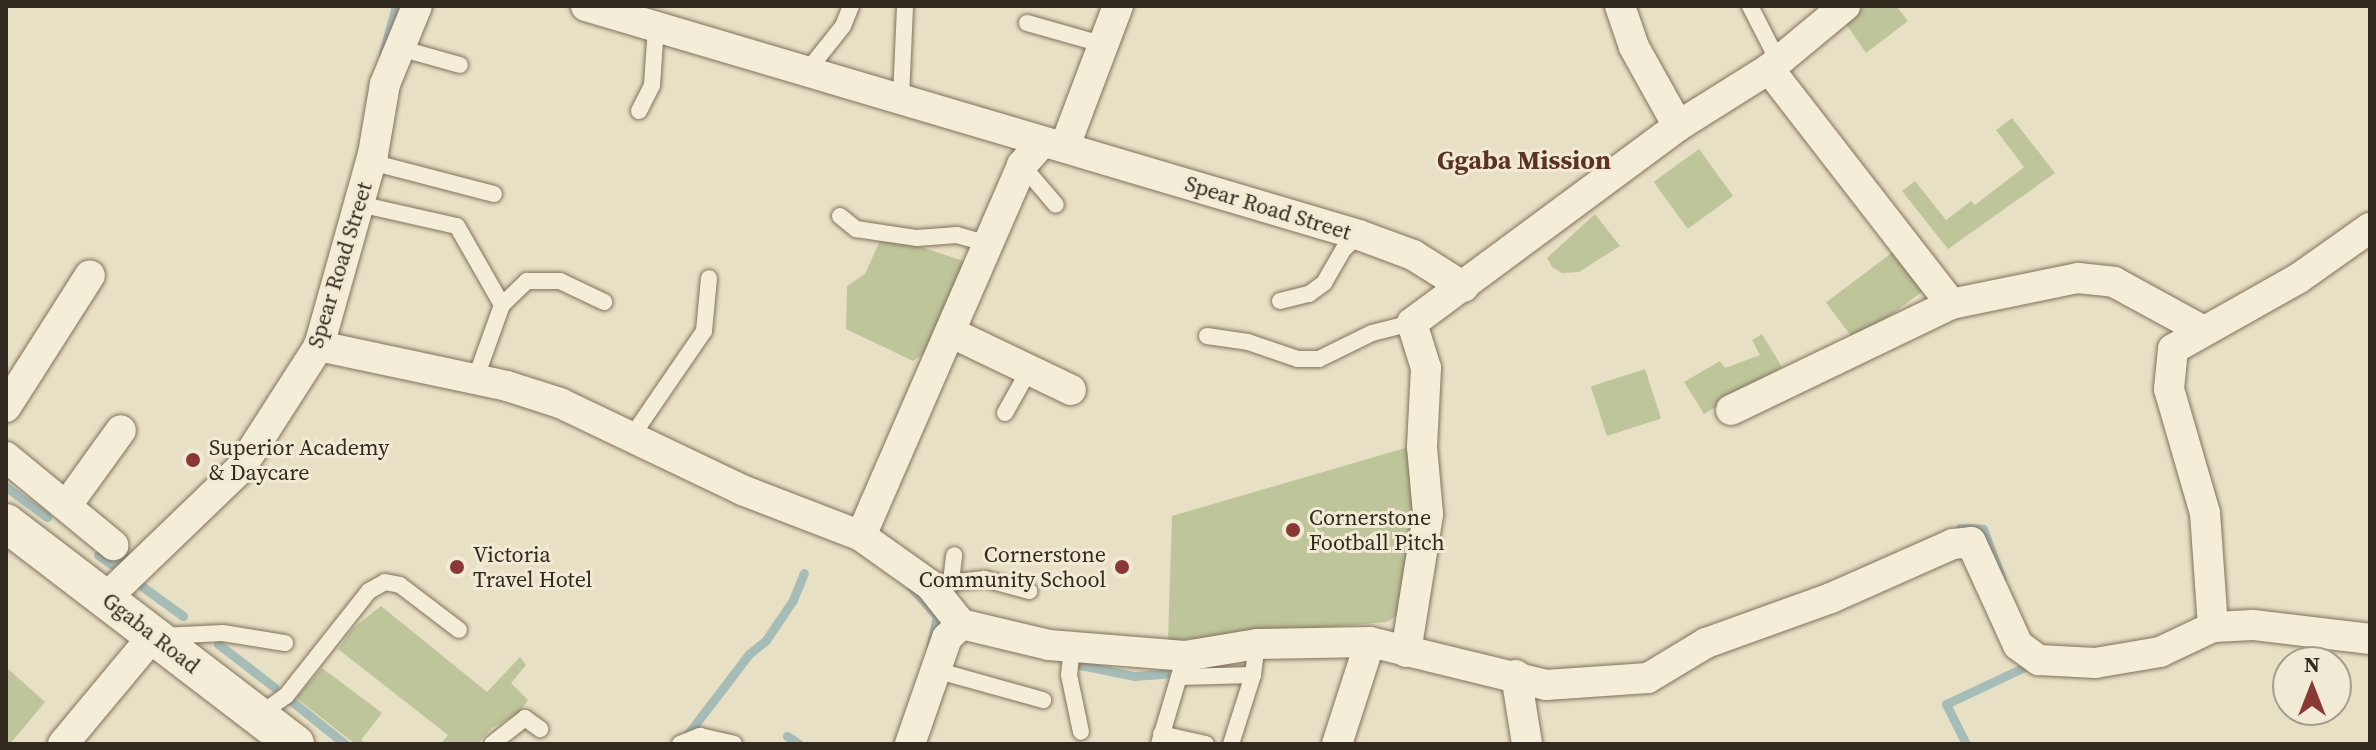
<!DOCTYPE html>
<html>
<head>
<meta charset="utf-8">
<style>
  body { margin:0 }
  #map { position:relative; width:2376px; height:750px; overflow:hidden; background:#e8e0c5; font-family:"Source Serif 4",serif }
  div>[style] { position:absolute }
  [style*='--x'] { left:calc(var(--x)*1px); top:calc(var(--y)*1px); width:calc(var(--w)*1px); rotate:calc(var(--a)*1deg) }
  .green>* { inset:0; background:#bec59a; transform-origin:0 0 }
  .stream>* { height:9px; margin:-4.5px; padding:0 4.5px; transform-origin:4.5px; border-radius:4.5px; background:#a6bcb7 }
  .roads { filter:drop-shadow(0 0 2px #81725d) drop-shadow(0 0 2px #81725d) }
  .service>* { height:16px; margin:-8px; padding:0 8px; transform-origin:8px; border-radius:8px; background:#f4edd7 }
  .minor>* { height:30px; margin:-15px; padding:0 15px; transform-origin:15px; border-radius:15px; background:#f4edd7 }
  .tertiary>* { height:38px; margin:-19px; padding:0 19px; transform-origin:19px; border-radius:19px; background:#f4edd7 }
  .dots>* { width:22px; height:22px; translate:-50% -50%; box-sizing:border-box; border:4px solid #f1ead4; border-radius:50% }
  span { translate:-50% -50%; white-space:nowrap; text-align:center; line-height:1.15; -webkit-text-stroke:6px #f1ead4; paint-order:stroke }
  .street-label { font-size:22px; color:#332a1f }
  .poi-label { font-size:22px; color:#332a1f }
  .left { translate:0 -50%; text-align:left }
  .right { translate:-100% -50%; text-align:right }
  .quarter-label { font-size:26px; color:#5b3224; font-weight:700 }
  .frame { position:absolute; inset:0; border:8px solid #332a1f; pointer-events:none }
  .north { position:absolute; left:2272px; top:646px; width:80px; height:80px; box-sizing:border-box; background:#f1ead4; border:2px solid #a59d8c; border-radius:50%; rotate:0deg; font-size:22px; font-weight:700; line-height:32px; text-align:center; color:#332a1f }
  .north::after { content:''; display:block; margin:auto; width:28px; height:36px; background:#893834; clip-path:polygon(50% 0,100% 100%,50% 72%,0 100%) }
</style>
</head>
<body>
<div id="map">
  <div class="green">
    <div style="clip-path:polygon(1865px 6px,1896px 6px,1908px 21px,1866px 53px,1844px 21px)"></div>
    <div style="clip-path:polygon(2012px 118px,2055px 173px,1948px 249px,1902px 191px,1915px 181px,1946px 220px,1971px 201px,1975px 205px,2024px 167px,1996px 130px)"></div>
    <div style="left:1699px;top:149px;width:58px;height:56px;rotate:54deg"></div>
    <div style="clip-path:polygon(1595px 214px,1620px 246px,1579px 272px,1562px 273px,1552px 267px,1547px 258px)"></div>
    <div style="clip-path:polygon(883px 234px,966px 262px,926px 352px,913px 361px,846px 329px,847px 286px,865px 274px)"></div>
    <div style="left:1901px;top:246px;width:49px;height:94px;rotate:53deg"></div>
    <div style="clip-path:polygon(1762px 334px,1782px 367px,1704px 414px,1684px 382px,1720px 361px,1725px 368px,1760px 355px,1752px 340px)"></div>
    <div style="left:1645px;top:369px;width:52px;height:57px;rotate:72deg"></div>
    <div style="clip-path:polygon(1412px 446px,1415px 545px,1401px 613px,1387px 622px,1168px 641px,1172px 516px)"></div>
    <div style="clip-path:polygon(381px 606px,487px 692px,520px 657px,526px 665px,511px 683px,528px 700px,519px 713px,492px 728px,477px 744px,441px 744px,448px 735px,338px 649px,353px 628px)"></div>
    <div style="clip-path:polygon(6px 667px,45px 702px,10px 744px,6px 744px)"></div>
    <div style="clip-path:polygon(322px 668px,382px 713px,361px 740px,367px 744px,355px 744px,296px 698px)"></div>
  </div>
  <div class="stream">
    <div style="--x:383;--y:53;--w:49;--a:-74.5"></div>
    <div style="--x:6;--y:487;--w:51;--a:36.2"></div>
    <div style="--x:1960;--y:528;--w:23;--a:2"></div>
    <div style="--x:1983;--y:529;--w:53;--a:69.2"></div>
    <div style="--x:98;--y:555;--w:16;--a:35"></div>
    <div style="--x:113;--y:562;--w:21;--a:-14"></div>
    <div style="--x:136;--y:582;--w:58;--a:35.9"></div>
    <div style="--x:910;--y:586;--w:40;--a:48"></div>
    <div style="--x:937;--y:616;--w:30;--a:102"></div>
    <div style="--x:218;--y:644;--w:71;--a:37.5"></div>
    <div style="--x:1066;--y:662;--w:69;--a:11.6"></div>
    <div style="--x:1134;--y:676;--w:31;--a:-4"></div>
    <div style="--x:284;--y:695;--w:78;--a:38.8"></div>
    <div style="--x:787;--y:736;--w:14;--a:34"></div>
    <div style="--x:684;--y:739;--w:107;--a:-52.6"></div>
    <div style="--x:749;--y:654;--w:22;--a:-39"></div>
    <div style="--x:766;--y:640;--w:48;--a:-56"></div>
    <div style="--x:793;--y:600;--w:29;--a:-68"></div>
    <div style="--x:1966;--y:744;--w:45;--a:-116.6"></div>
    <div style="--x:1946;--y:704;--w:94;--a:-25.2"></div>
  </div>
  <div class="roads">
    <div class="service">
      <div style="--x:1750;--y:6;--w:62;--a:63"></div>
      <div style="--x:1027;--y:23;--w:77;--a:15.8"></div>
      <div style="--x:403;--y:49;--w:59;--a:15.7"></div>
      <div style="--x:808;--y:70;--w:56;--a:-51.5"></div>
      <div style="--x:843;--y:26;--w:22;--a:-68"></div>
      <div style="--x:901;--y:98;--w:92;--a:-87.5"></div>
      <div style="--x:639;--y:111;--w:29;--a:-63"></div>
      <div style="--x:652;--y:85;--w:59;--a:-86.1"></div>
      <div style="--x:371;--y:162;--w:127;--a:14.6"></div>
      <div style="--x:1022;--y:165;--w:52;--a:49.6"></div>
      <div style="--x:359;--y:204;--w:100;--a:12.7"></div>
      <div style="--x:457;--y:226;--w:91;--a:60.3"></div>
      <div style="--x:840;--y:216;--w:21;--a:39"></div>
      <div style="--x:856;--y:229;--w:62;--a:8.4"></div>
      <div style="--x:917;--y:238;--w:40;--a:-4.3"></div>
      <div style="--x:957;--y:235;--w:32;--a:16"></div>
      <div style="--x:1280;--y:301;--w:30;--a:-14"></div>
      <div style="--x:1309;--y:294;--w:19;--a:-36"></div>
      <div style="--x:1324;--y:283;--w:39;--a:-60"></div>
      <div style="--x:1344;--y:249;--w:21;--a:-43"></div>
      <div style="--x:1207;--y:336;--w:41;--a:8.3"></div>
      <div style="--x:1248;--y:342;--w:53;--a:18.8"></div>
      <div style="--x:1298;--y:359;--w:21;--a:0"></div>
      <div style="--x:1319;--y:359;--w:59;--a:-26.1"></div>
      <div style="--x:1372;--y:333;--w:41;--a:-14"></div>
      <div style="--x:475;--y:380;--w:80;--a:-70.2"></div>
      <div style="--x:502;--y:305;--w:35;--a:-44"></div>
      <div style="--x:527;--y:281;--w:33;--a:0"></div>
      <div style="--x:560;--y:281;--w:49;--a:25.5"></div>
      <div style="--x:1005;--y:413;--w:49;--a:-60.8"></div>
      <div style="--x:630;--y:439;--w:131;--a:-55.6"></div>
      <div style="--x:704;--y:331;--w:53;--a:-84.6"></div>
      <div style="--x:951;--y:581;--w:26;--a:-83"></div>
      <div style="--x:930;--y:585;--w:55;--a:-6.2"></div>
      <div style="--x:985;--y:579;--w:46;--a:15.3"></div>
      <div style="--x:162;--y:636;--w:61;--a:-2.8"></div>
      <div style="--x:223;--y:633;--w:63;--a:9.2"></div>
      <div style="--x:1072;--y:647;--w:28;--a:96"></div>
      <div style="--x:1069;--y:675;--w:58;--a:78.1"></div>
      <div style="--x:946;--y:673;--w:101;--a:15.6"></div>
      <div style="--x:1179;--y:677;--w:74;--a:-1.5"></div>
      <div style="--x:258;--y:716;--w:34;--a:-36"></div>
      <div style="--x:286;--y:696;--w:134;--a:-51.7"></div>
      <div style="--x:369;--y:591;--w:18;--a:-29"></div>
      <div style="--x:385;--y:582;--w:15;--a:11"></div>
      <div style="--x:400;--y:585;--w:74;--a:37.3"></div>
      <div style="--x:1161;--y:734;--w:46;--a:12.5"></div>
      <div style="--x:492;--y:744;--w:42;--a:-38.2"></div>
      <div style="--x:525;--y:718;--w:19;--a:36"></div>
      <div style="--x:680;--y:744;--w:22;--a:-22"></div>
      <div style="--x:700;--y:736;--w:35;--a:13"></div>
      <div style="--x:1159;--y:744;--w:92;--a:-73.5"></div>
      <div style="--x:1231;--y:744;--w:72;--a:-72.3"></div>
      <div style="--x:1253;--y:675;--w:31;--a:-83"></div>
    </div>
    <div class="minor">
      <div style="--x:586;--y:6;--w:806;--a:16.5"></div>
      <div style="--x:1359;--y:235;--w:58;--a:20.3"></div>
      <div style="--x:1413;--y:255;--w:60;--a:32.1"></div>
      <div style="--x:1620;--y:6;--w:43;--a:71.1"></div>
      <div style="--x:1634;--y:47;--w:90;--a:60.9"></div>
      <div style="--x:1769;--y:69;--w:297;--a:52.2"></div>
      <div style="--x:1951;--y:304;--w:130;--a:-11.6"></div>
      <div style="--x:2078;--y:278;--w:36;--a:6"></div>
      <div style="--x:2114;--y:282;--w:102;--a:28.6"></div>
      <div style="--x:1065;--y:146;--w:150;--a:-69.3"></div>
      <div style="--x:950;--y:332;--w:134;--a:25.6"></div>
      <div style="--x:319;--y:346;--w:192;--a:12"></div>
      <div style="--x:507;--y:386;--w:56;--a:17.8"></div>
      <div style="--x:560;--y:403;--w:202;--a:25.5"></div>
      <div style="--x:742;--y:490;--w:128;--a:21.1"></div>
      <div style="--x:861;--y:536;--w:85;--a:35.4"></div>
      <div style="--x:930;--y:585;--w:50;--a:51.5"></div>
      <div style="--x:961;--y:624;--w:90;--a:13.4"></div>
      <div style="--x:1049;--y:645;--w:136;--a:4.6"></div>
      <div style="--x:1185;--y:656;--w:73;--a:-9.5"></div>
      <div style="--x:1257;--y:644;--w:113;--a:-1"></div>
      <div style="--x:1370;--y:642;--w:181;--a:13.7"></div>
      <div style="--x:1546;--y:685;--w:102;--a:-3.9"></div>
      <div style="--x:1648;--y:678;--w:68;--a:-31.1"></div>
      <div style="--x:1706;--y:643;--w:133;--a:-19.8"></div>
      <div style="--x:1831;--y:598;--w:133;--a:-23.9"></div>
      <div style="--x:1953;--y:544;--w:18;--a:-6"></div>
      <div style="--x:1971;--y:542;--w:113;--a:65.5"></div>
      <div style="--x:2018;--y:645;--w:26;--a:36"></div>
      <div style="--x:2039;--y:660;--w:56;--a:3.1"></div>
      <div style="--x:2095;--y:663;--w:66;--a:-9.6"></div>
      <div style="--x:2160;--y:652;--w:59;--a:-25.3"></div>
      <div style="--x:2213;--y:627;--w:40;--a:-2.9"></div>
      <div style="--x:2253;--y:625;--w:118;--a:6.8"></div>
      <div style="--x:6;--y:407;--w:156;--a:-57.5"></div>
      <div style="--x:1731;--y:410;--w:244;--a:-25.7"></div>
      <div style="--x:6;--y:457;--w:139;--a:39.4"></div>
      <div style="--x:67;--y:505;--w:92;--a:-54.2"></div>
      <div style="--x:861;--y:536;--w:404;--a:-66.5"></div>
      <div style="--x:1022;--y:165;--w:31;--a:-48"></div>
      <div style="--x:106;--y:598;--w:186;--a:-43.9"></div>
      <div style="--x:240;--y:469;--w:146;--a:-57.3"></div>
      <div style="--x:319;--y:346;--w:199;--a:-74.3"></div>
      <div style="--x:373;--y:154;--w:71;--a:-80.3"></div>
      <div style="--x:385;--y:84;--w:84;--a:-67.7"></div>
      <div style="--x:2213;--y:627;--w:114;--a:-94"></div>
      <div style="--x:2205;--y:513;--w:129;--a:-106.2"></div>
      <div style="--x:2169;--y:389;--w:40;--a:-84.3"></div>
      <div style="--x:2173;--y:349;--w:145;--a:-29.4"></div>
      <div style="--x:2299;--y:278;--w:87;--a:-35.2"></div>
      <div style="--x:1406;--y:652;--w:140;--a:-80.9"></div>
      <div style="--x:1428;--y:514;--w:67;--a:-95.1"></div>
      <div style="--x:1422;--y:447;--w:79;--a:-87.1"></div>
      <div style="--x:1426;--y:368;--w:47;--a:-107.3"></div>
      <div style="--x:1412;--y:323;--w:331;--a:-36.5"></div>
      <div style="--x:1678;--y:126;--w:107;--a:-32.1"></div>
      <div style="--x:1769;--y:69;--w:99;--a:-39.7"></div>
      <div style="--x:1516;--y:675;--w:70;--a:80.9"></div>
      <div style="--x:63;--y:744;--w:141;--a:-50.2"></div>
      <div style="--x:910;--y:744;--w:112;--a:-70.8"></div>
      <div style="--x:947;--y:638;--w:20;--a:-45"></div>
      <div style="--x:1337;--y:744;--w:107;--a:-72.1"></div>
    </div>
    <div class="tertiary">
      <div style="--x:6;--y:523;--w:364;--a:37.4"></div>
    </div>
  </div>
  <div class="dots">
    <div style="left:193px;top:460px;background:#893834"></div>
    <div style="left:1293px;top:530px;background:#893834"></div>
    <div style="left:457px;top:567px;background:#893834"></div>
    <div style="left:1122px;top:567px;background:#893834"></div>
  </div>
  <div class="street-label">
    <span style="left:1268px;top:208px;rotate:17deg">Spear Road Street</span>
    <span style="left:340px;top:265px;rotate:-73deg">Spear Road Street</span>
    <span style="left:151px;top:633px;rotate:38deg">Ggaba Road</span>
  </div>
  <div class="poi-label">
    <span class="left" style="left:209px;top:460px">Superior Academy<br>&amp; Daycare</span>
    <span class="left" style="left:1309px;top:530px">Cornerstone<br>Football Pitch</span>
    <span class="left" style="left:473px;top:567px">Victoria<br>Travel Hotel</span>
    <span class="right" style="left:1106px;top:567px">Cornerstone<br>Community School</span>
  </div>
  <div class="quarter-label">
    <span style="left:1524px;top:161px">Ggaba Mission</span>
  </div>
  <div class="frame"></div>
  <div class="north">N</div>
</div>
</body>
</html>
